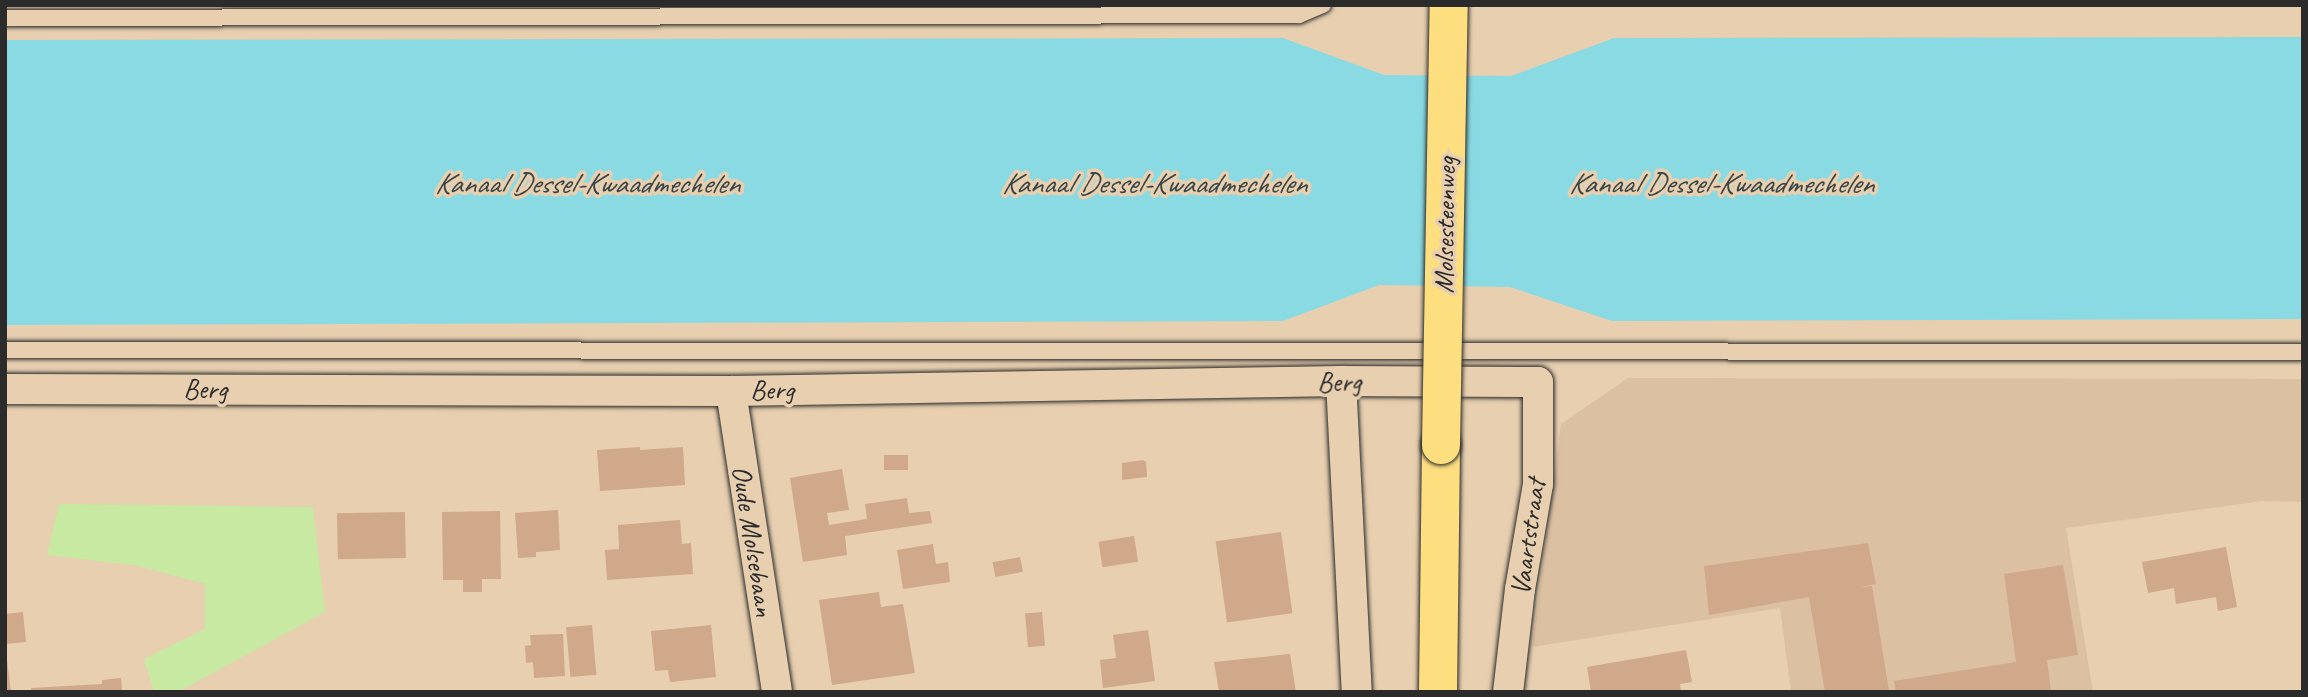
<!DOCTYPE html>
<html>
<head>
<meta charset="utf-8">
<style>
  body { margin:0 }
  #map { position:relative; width:2308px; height:697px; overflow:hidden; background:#e7cfaf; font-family:Caveat,sans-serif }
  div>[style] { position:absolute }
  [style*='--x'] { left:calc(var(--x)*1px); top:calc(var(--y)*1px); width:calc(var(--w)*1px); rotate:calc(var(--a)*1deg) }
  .built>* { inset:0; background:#dcc0a2 }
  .green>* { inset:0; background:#c8e9a2 }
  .water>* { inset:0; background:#89dae3 }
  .building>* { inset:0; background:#d0a88a; transform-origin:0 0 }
  .roads { filter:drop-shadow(0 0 2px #2b2b2b) drop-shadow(0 0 2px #2b2b2b) }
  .lane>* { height:16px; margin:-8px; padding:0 8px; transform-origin:8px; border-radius:8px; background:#e7cfaf }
  .street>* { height:30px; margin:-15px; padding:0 15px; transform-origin:15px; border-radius:15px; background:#e7cfaf }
  .primary>* { height:38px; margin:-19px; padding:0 19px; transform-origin:19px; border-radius:19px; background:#fedf80 }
  .bridges { filter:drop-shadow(0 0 2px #2b2b2b) drop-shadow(0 0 2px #2b2b2b) }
  .primary-bridge>* { height:38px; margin:-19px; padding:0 19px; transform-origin:19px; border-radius:19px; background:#fedf80 }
  span { translate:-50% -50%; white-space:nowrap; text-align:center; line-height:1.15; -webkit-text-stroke:7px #e7cfaf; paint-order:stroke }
  .street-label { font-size:28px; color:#2b2b2b }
  .water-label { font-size:30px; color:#394547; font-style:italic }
  .frame { position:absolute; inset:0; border:7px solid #2b2b2b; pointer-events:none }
</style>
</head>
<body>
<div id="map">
  <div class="built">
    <div style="clip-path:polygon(1628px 378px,2303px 379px,2303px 502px,2262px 501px,2066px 528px,2093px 692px,1791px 692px,1780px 608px,1532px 647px,1561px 424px)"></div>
  </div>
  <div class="green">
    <div style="clip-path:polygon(59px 504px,313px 507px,325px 612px,178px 692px,154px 692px,144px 659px,205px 629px,205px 584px,139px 566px,47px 555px)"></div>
  </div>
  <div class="water">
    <div style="clip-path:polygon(2303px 37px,2303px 319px,1612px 321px,1510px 287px,1379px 285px,1283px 321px,5px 325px,5px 40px,1283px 38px,1384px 75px,1511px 76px,1614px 38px)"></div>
  </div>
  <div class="building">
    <div style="clip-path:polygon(640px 447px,640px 450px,683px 447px,685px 485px,600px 491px,597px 450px)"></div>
    <div style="left:908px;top:455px;width:15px;height:24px;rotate:90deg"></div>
    <div style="clip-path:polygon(1143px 460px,1146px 462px,1147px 477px,1122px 480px,1122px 463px)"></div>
    <div style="clip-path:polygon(842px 469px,849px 510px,827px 513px,829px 525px,867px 519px,865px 504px,907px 498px,909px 513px,930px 511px,932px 523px,845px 536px,847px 555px,803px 562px,790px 478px)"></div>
    <div style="clip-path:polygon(558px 510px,560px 550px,536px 552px,536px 557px,518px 558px,515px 513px)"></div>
    <div style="clip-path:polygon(500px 511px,501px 579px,482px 579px,482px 592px,463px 592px,463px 580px,443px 580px,442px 512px)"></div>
    <div style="left:405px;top:512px;width:46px;height:68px;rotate:89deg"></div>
    <div style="clip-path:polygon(680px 520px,682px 544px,691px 543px,693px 574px,607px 580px,605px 550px,619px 549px,618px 525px)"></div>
    <div style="left:1281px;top:532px;width:82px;height:66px;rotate:82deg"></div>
    <div style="left:1134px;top:536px;width:26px;height:36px;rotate:81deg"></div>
    <div style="clip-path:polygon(1868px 543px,1876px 584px,1856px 588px,1872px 586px,1889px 691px,1825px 692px,1809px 597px,1709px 615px,1704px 566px)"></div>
    <div style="clip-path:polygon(933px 544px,936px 564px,948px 562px,950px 582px,903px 589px,897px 550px)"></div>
    <div style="clip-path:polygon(2226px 547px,2237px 607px,2218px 611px,2216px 597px,2176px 604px,2174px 588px,2148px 593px,2142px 562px)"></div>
    <div style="left:1020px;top:557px;width:15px;height:28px;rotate:79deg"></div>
    <div style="clip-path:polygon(2063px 565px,2078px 655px,2047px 660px,2051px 691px,1896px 692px,1894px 681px,2016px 662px,2004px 574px)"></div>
    <div style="clip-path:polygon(879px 592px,881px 607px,903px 604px,915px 673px,832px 685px,819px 600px)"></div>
    <div style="clip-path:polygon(23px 612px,26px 642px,5px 644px,5px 614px)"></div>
    <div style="left:1042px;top:612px;width:34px;height:17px;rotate:85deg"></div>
    <div style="left:592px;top:625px;width:50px;height:26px;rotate:85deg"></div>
    <div style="clip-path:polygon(711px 625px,716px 677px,670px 682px,668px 670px,655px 671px,651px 631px)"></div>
    <div style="clip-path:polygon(1148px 630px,1155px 681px,1103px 688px,1100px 660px,1116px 658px,1113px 635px)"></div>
    <div style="clip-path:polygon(563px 634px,565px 676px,534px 678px,533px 662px,526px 663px,525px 646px,531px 645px,530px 635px)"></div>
    <div style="clip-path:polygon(1686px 650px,1692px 682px,1680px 684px,1681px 692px,1591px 692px,1587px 667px)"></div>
    <div style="clip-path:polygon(1290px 654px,1296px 692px,1219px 692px,1214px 662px)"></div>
    <div style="clip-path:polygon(5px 659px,7px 659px,11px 692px,5px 692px)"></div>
    <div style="clip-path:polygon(121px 678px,122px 692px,32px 692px,31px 688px,102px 684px,102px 680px)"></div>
  </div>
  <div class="roads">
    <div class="lane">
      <div style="--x:5;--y:18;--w:1294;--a:-0.13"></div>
      <div style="--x:1299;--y:15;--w:26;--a:-23"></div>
      <div style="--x:5;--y:350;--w:2298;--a:0.05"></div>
    </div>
    <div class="street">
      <div style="--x:1341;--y:381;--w:311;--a:87.1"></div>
      <div style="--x:5;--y:389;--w:726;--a:0.16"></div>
      <div style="--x:731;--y:391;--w:610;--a:-0.94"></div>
      <div style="--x:1341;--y:381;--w:197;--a:0.3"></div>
      <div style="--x:1538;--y:382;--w:102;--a:90"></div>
      <div style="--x:1538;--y:484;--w:107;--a:99.7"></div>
      <div style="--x:1520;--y:589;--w:104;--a:96.6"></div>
      <div style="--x:731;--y:391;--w:304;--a:81.3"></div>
    </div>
    <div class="primary">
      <div style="--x:1438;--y:692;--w:247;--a:-89.3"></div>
    </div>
  </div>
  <div class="bridges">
    <div class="primary-bridge">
      <div style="--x:1441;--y:445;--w:440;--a:-89"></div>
    </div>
  </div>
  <div class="street-label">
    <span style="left:1445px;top:225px;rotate:-89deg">Molsesteenweg</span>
    <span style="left:1339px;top:382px;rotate:-1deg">Berg</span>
    <span style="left:205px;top:389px">Berg</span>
    <span style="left:772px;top:390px;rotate:-1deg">Berg</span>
    <span style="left:1528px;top:537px;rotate:-82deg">Vaartstraat</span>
    <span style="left:753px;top:541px;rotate:81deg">Oude Molsebaan</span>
  </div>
  <div class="water-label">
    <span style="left:587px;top:183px">Kanaal Dessel-Kwaadmechelen</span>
    <span style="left:1154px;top:183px">Kanaal Dessel-Kwaadmechelen</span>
    <span style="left:1721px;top:183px">Kanaal Dessel-Kwaadmechelen</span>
  </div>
  <div class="frame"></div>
</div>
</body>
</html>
